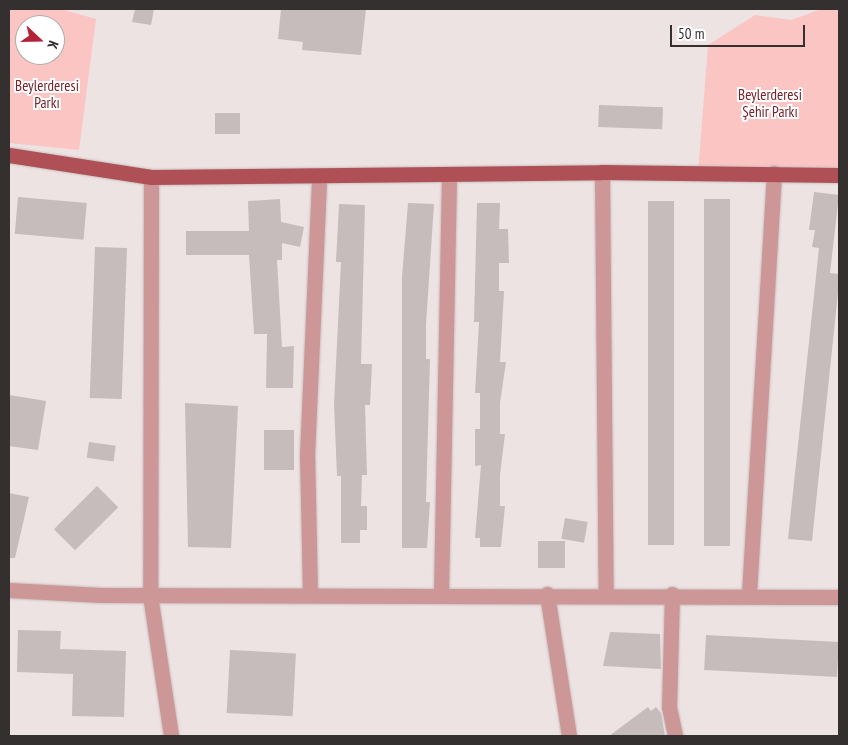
<!DOCTYPE html>
<html>
<head>
<meta charset="utf-8">
<style>
  body { margin:0 }
  #map { position:relative; width:848px; height:745px; overflow:hidden; background:#eee3e3; font-family:"PT Sans Narrow",sans-serif }
  div>[style] { position:absolute }
  [style*='--x'] { left:calc(var(--x)*1px); top:calc(var(--y)*1px); width:calc(var(--w)*1px); rotate:calc(var(--a)*1deg) }
  .green>* { inset:0; background:#fbc5c4 }
  .building>* { inset:0; background:#c6bcbc; transform-origin:0 0 }
  .roads { filter:drop-shadow(0 0 1px #c9bfbf) drop-shadow(0 0 1px #c9bfbf) }
  .minor>* { height:15px; margin:-7.5px; padding:0 7.5px; transform-origin:7.5px; border-radius:7.5px; background:#cd9797 }
  .major>* { height:15px; margin:-7.5px; padding:0 7.5px; transform-origin:7.5px; border-radius:7.5px; background:#ae5055 }
  span { translate:-50% -50%; white-space:nowrap; text-align:center; line-height:1.15; -webkit-text-stroke:4px #fff; paint-order:stroke }
  .park-label { font-size:15px; color:#75222a }
  .frame { position:absolute; inset:0; border:10px solid #34302f; pointer-events:none }
  .north { position:absolute; left:15px; top:15px; width:50px; height:50px; box-sizing:border-box; background:#fff; border:1px solid #aeacac; border-radius:50%; rotate:111deg; font-size:14px; font-weight:700; line-height:20px; text-align:center; color:#34302f }
  .north::after { content:''; display:block; margin:auto; width:18px; height:22px; background:#b42238; clip-path:polygon(50% 0,100% 100%,50% 72%,0 100%) }
  .scale { position:absolute; left:670px; top:25px; width:135px; height:22px; box-sizing:border-box; border:2px solid #34302f; border-top:0; padding-left:6px; font-size:15px; line-height:18px; white-space:nowrap; color:#34302f; -webkit-text-stroke:4px #fff; paint-order:stroke }
</style>
</head>
<body>
<div id="map">
  <div class="green">
    <div style="clip-path:polygon(evenodd,9px 9px,61px 9px,96px 19px,79px 150px,9px 143px,9px 9px,25px 25px,55px 25px,55px 55px,25px 55px,25px 25px)"></div>
    <div style="clip-path:polygon(822px 9px,839px 9px,839px 175px,698px 173px,708px 45px,755px 15px,791px 20px)"></div>
  </div>
  <div class="building">
    <div style="clip-path:polygon(135px 9px,154px 9px,151px 25px,132px 22px)"></div>
    <div style="clip-path:polygon(281px 9px,366px 9px,361px 55px,302px 50px,303px 42px,278px 39px)"></div>
    <div style="left:599px;top:105px;width:64px;height:22px;rotate:2deg"></div>
    <div style="left:215px;top:113px;width:25px;height:21px"></div>
    <div style="clip-path:polygon(814px 192px,839px 195px,830px 273px,839px 274px,839px 283px,812px 541px,788px 539px,819px 248px,812px 247px,815px 230px,809px 230px)"></div>
    <div style="left:18px;top:197px;width:69px;height:37px;rotate:5deg"></div>
    <div style="clip-path:polygon(280px 199px,281px 222px,304px 227px,300px 247px,282px 243px,282px 260px,277px 260px,282px 347px,294px 346px,293px 388px,266px 388px,267px 334px,254px 334px,249px 255px,186px 255px,186px 231px,249px 231px,248px 201px)"></div>
    <div style="left:730px;top:199px;width:347px;height:26px;rotate:90deg"></div>
    <div style="left:648px;top:201px;width:26px;height:344px"></div>
    <div style="clip-path:polygon(408px 203px,434px 204px,426px 325px,426px 359px,430px 359px,426px 502px,430px 502px,427px 548px,402px 548px,402px 277px)"></div>
    <div style="clip-path:polygon(477px 203px,500px 203px,499px 229px,508px 229px,509px 263px,499px 263px,499px 291px,504px 291px,500px 362px,506px 362px,500px 403px,500px 434px,505px 434px,500px 475px,500px 506px,505px 506px,501px 547px,480px 547px,480px 538px,475px 538px,481px 465px,475px 466px,475px 429px,480px 429px,480px 393px,475px 393px,479px 322px,474px 322px)"></div>
    <div style="clip-path:polygon(339px 204px,365px 205px,361px 364px,372px 364px,370px 405px,365px 405px,367px 475px,362px 475px,361px 506px,367px 506px,367px 530px,360px 530px,360px 543px,341px 543px,341px 476px,337px 476px,334px 404px,341px 262px,336px 262px)"></div>
    <div style="left:95px;top:247px;width:32px;height:151px;rotate:2deg"></div>
    <div style="clip-path:polygon(9px 395px,46px 401px,38px 450px,9px 446px)"></div>
    <div style="clip-path:polygon(185px 403px,238px 406px,231px 548px,188px 547px)"></div>
    <div style="left:264px;top:430px;width:30px;height:40px"></div>
    <div style="left:89px;top:442px;width:27px;height:16px;rotate:8deg"></div>
    <div style="left:97px;top:486px;width:30px;height:61px;rotate:45deg"></div>
    <div style="clip-path:polygon(9px 493px,29px 497px,15px 558px,9px 558px)"></div>
    <div style="left:565px;top:518px;width:23px;height:21px;rotate:10deg"></div>
    <div style="left:538px;top:541px;width:27px;height:27px"></div>
    <div style="clip-path:polygon(18px 630px,61px 631px,60px 649px,126px 651px,124px 717px,72px 716px,73px 674px,17px 672px)"></div>
    <div style="clip-path:polygon(610px 632px,660px 634px,661px 669px,603px 666px)"></div>
    <div style="left:706px;top:635px;width:133px;height:35px;rotate:3deg"></div>
    <div style="left:230px;top:650px;width:66px;height:63px;rotate:3deg"></div>
    <div style="clip-path:polygon(648px 707px,651px 711px,656px 707px,661px 713px,665px 736px,609px 736px)"></div>
  </div>
  <div class="roads">
    <div class="minor">
      <div style="--x:602;--y:172;--w:422;--a:89.5"></div>
      <div style="--x:151;--y:177;--w:418;--a:90.1"></div>
      <div style="--x:150;--y:595;--w:143;--a:81.5"></div>
      <div style="--x:9;--y:590;--w:92;--a:3.1"></div>
      <div style="--x:101;--y:595;--w:738;--a:0.16"></div>
      <div style="--x:310;--y:594;--w:138;--a:-91.2"></div>
      <div style="--x:307;--y:456;--w:280;--a:-87.5"></div>
      <div style="--x:441;--y:594;--w:420;--a:-88.9"></div>
      <div style="--x:547;--y:594;--w:144;--a:81.2"></div>
      <div style="--x:672;--y:594;--w:113;--a:91.5"></div>
      <div style="--x:669;--y:707;--w:30;--a:78"></div>
      <div style="--x:749;--y:594;--w:422;--a:-86.6"></div>
    </div>
    <div class="major">
      <div style="--x:9;--y:155;--w:144;--a:8.8"></div>
      <div style="--x:151;--y:177;--w:451;--a:-0.6"></div>
      <div style="--x:602;--y:172;--w:237;--a:0.7"></div>
    </div>
  </div>
  <div class="park-label">
    <span style="left:47px;top:94px">Beylerderesi<br>Parkı</span>
    <span style="left:770px;top:103px">Beylerderesi<br>Şehir Parkı</span>
  </div>
  <div class="frame"></div>
  <div class="north">K</div>
  <div class="scale">50 m</div>
</div>
</body>
</html>
